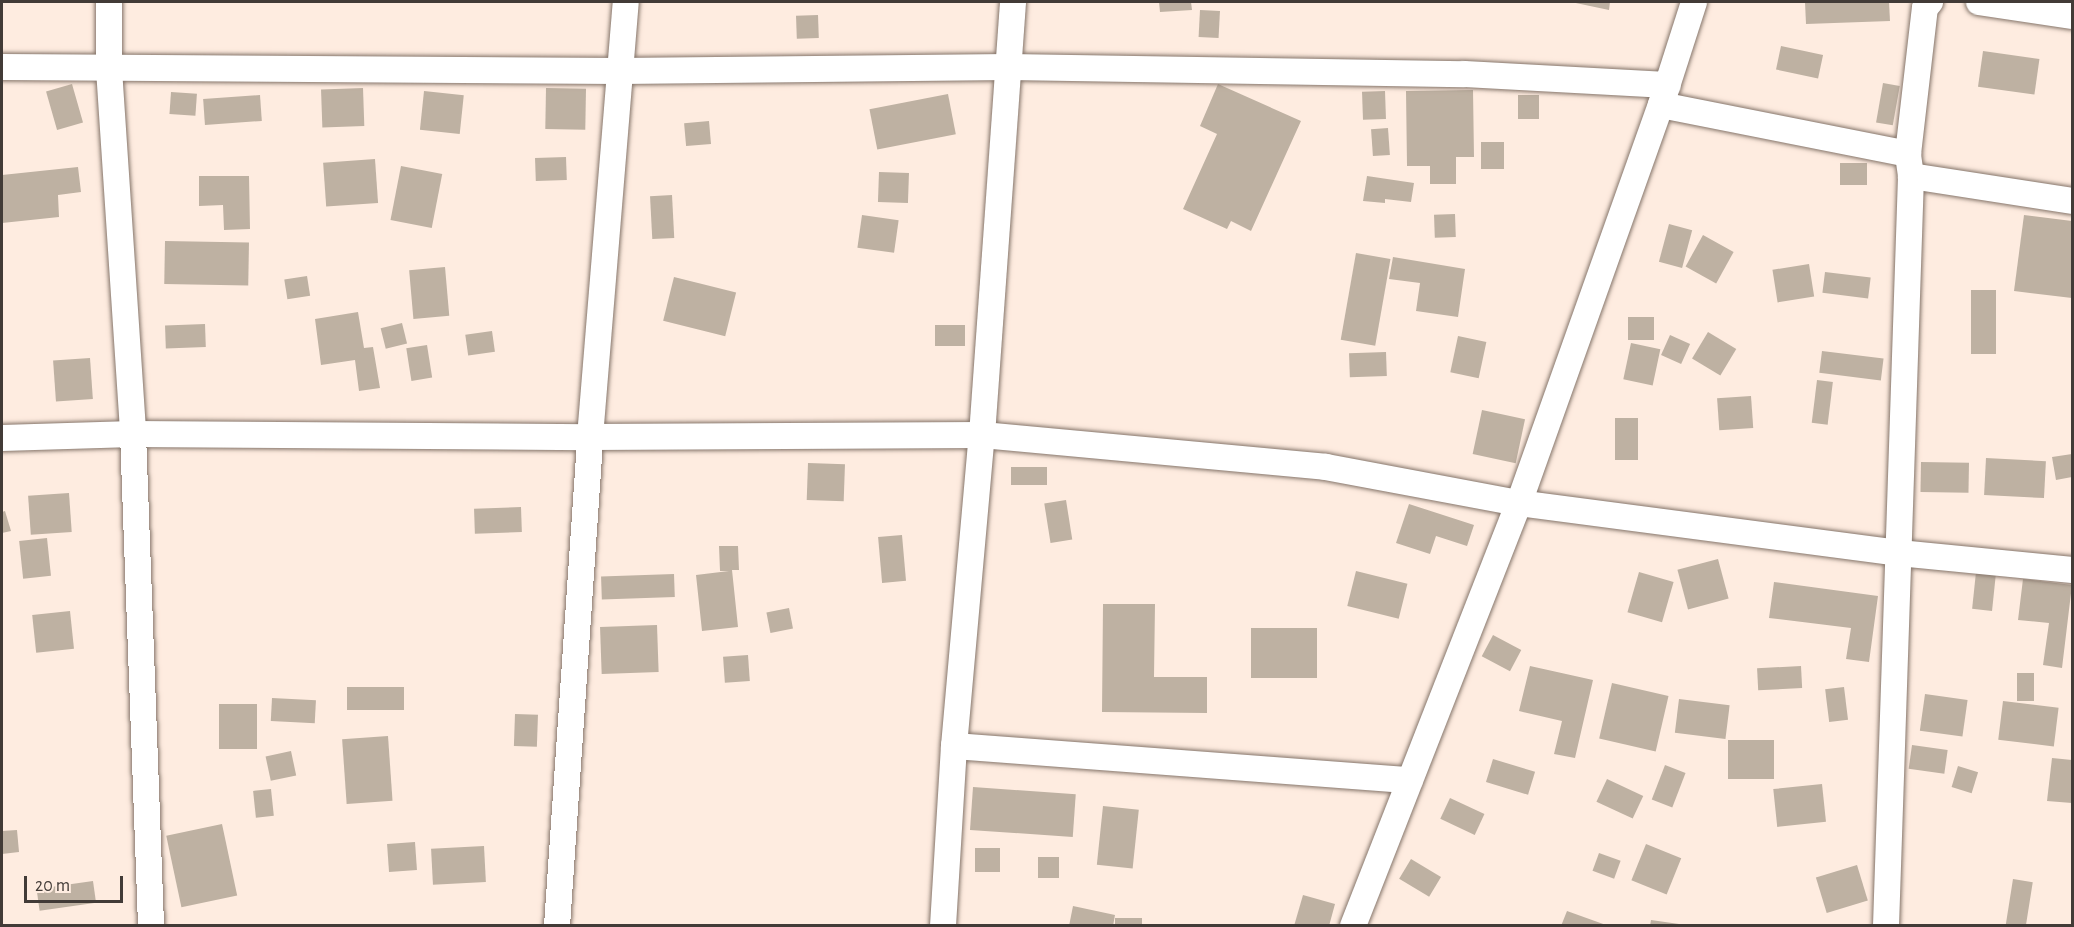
<!DOCTYPE html>
<html>
<head>
<meta charset="utf-8">
<style>
  body { margin:0 }
  #map { position:relative; width:2074px; height:927px; overflow:hidden; background:#feece0; font-family:"Alegreya Sans",sans-serif }
  div>[style] { position:absolute }
  [style*='--x'] { left:calc(var(--x)*1px); top:calc(var(--y)*1px); width:calc(var(--w)*1px); rotate:calc(var(--a)*1deg) }
  .building>* { inset:0; background:#beb1a2; transform-origin:0 0 }
  .roads { filter:drop-shadow(0 0 2px #85756a) drop-shadow(0 0 2px #85756a) }
  .minor>* { height:26px; margin:-13px; padding:0 13px; transform-origin:13px; border-radius:13px; background:#fff }
  span { translate:-50% -50%; white-space:nowrap; text-align:center; line-height:1.15; -webkit-text-stroke:4.5px #feece0; paint-order:stroke }
  .frame { position:absolute; inset:0; border:3px solid #423b37; pointer-events:none }
  .scale { position:absolute; left:24px; top:876px; width:99px; height:27px; box-sizing:border-box; border:3px solid #423b37; border-top:0; padding-left:8px; font-size:18px; line-height:21px; white-space:nowrap; color:#423b37; -webkit-text-stroke:4px #feece0; paint-order:stroke }
</style>
</head>
<body>
<div id="map">
  <div class="building">
    <div style="clip-path:polygon(1159px 2px,1191px 2px,1192px 10px,1160px 12px)"></div>
    <div style="clip-path:polygon(1571px 2px,1610px 2px,1609px 10px)"></div>
    <div style="clip-path:polygon(1805px 2px,1889px 2px,1890px 21px,1806px 24px)"></div>
    <div style="left:1200px;top:10px;width:20px;height:27px;rotate:3deg"></div>
    <div style="left:818px;top:15px;width:23px;height:22px;rotate:88deg"></div>
    <div style="left:1781px;top:46px;width:43px;height:24px;rotate:12deg"></div>
    <div style="left:1983px;top:51px;width:57px;height:36px;rotate:8deg"></div>
    <div style="left:1883px;top:83px;width:17px;height:40px;rotate:10deg"></div>
    <div style="left:72px;top:84px;width:40px;height:27px;rotate:74deg"></div>
    <div style="clip-path:polygon(1218px 84px,1301px 121px,1251px 231px,1231px 221px,1227px 229px,1183px 209px,1217px 134px,1200px 126px)"></div>
    <div style="left:363px;top:88px;width:38px;height:42px;rotate:88deg"></div>
    <div style="left:546px;top:88px;width:40px;height:41px;rotate:1deg"></div>
    <div style="clip-path:polygon(1473px 90px,1474px 157px,1456px 157px,1456px 184px,1430px 184px,1430px 166px,1407px 166px,1406px 91px)"></div>
    <div style="left:424px;top:91px;width:40px;height:39px;rotate:6deg"></div>
    <div style="left:1385px;top:91px;width:28px;height:23px;rotate:88deg"></div>
    <div style="left:171px;top:92px;width:26px;height:22px;rotate:4deg"></div>
    <div style="left:948px;top:94px;width:41px;height:80px;rotate:79deg"></div>
    <div style="left:260px;top:95px;width:26px;height:57px;rotate:86deg"></div>
    <div style="left:1518px;top:95px;width:21px;height:24px"></div>
    <div style="left:709px;top:121px;width:23px;height:25px;rotate:85deg"></div>
    <div style="left:1388px;top:128px;width:27px;height:17px;rotate:86deg"></div>
    <div style="left:1481px;top:142px;width:23px;height:27px"></div>
    <div style="left:566px;top:157px;width:23px;height:31px;rotate:88deg"></div>
    <div style="left:375px;top:159px;width:44px;height:52px;rotate:86deg"></div>
    <div style="left:1840px;top:163px;width:27px;height:22px"></div>
    <div style="left:401px;top:166px;width:42px;height:55px;rotate:11deg"></div>
    <div style="clip-path:polygon(78px 167px,81px 192px,58px 195px,59px 217px,2px 223px,2px 175px)"></div>
    <div style="left:879px;top:172px;width:30px;height:30px;rotate:2deg"></div>
    <div style="clip-path:polygon(199px 176px,249px 176px,250px 229px,224px 230px,223px 205px,199px 206px)"></div>
    <div style="clip-path:polygon(1367px 176px,1414px 183px,1411px 202px,1385px 199px,1385px 203px,1363px 201px)"></div>
    <div style="left:672px;top:195px;width:43px;height:22px;rotate:87deg"></div>
    <div style="left:1455px;top:214px;width:23px;height:21px;rotate:88deg"></div>
    <div style="left:862px;top:215px;width:37px;height:33px;rotate:8deg"></div>
    <div style="clip-path:polygon(2024px 215px,2072px 221px,2072px 298px,2014px 291px)"></div>
    <div style="left:1669px;top:224px;width:24px;height:39px;rotate:15deg"></div>
    <div style="left:1703px;top:235px;width:35px;height:36px;rotate:29deg"></div>
    <div style="left:165px;top:241px;width:84px;height:43px;rotate:1deg"></div>
    <div style="left:1356px;top:253px;width:35px;height:88px;rotate:10deg"></div>
    <div style="clip-path:polygon(1393px 257px,1465px 269px,1458px 317px,1416px 311px,1420px 283px,1389px 279px)"></div>
    <div style="left:1809px;top:264px;width:33px;height:37px;rotate:81deg"></div>
    <div style="left:445px;top:267px;width:49px;height:36px;rotate:85deg"></div>
    <div style="left:1825px;top:272px;width:46px;height:21px;rotate:7deg"></div>
    <div style="left:307px;top:276px;width:20px;height:23px;rotate:81deg"></div>
    <div style="left:674px;top:277px;width:64px;height:45px;rotate:14deg"></div>
    <div style="left:1971px;top:290px;width:25px;height:64px"></div>
    <div style="clip-path:polygon(358px 312px,364px 348px,373px 347px,380px 388px,359px 391px,355px 360px,321px 365px,315px 319px)"></div>
    <div style="left:1654px;top:317px;width:23px;height:26px;rotate:90deg"></div>
    <div style="left:402px;top:323px;width:21px;height:22px;rotate:76deg"></div>
    <div style="left:205px;top:324px;width:23px;height:40px;rotate:88deg"></div>
    <div style="left:935px;top:325px;width:30px;height:21px"></div>
    <div style="left:492px;top:331px;width:21px;height:27px;rotate:82deg"></div>
    <div style="left:1708px;top:332px;width:33px;height:31px;rotate:31deg"></div>
    <div style="left:1670px;top:335px;width:22px;height:22px;rotate:24deg"></div>
    <div style="left:1458px;top:336px;width:29px;height:37px;rotate:12deg"></div>
    <div style="left:1631px;top:343px;width:30px;height:37px;rotate:12deg"></div>
    <div style="left:427px;top:345px;width:33px;height:21px;rotate:81deg"></div>
    <div style="left:1822px;top:351px;width:62px;height:22px;rotate:7deg"></div>
    <div style="left:1386px;top:352px;width:24px;height:37px;rotate:88deg"></div>
    <div style="left:90px;top:358px;width:41px;height:37px;rotate:86deg"></div>
    <div style="left:1817px;top:380px;width:16px;height:43px;rotate:7deg"></div>
    <div style="left:1751px;top:396px;width:32px;height:34px;rotate:86deg"></div>
    <div style="left:1482px;top:410px;width:44px;height:45px;rotate:12deg"></div>
    <div style="left:1615px;top:418px;width:23px;height:42px"></div>
    <div style="clip-path:polygon(2072px 454px,2072px 477px,2056px 480px,2052px 457px)"></div>
    <div style="left:1986px;top:458px;width:60px;height:37px;rotate:3deg"></div>
    <div style="left:1921px;top:462px;width:48px;height:30px;rotate:1deg"></div>
    <div style="left:808px;top:463px;width:37px;height:37px;rotate:2deg"></div>
    <div style="left:1011px;top:467px;width:36px;height:18px"></div>
    <div style="left:69px;top:493px;width:39px;height:41px;rotate:86deg"></div>
    <div style="left:1066px;top:500px;width:40px;height:22px;rotate:81deg"></div>
    <div style="clip-path:polygon(1409px 504px,1474px 525px,1467px 546px,1436px 536px,1430px 554px,1396px 543px)"></div>
    <div style="left:521px;top:507px;width:25px;height:47px;rotate:88deg"></div>
    <div style="clip-path:polygon(5px 511px,11px 531px,2px 533px,2px 512px)"></div>
    <div style="left:902px;top:535px;width:46px;height:24px;rotate:85deg"></div>
    <div style="left:47px;top:538px;width:38px;height:28px;rotate:84deg"></div>
    <div style="clip-path:polygon(719px 546px,738px 546px,739px 570px,732px 570px,738px 627px,702px 631px,696px 575px,729px 571px,720px 571px)"></div>
    <div style="left:1718px;top:559px;width:41px;height:42px;rotate:75deg"></div>
    <div style="left:1356px;top:571px;width:53px;height:36px;rotate:14deg"></div>
    <div style="left:1639px;top:572px;width:36px;height:42px;rotate:16deg"></div>
    <div style="left:1976px;top:572px;width:20px;height:37px;rotate:6deg"></div>
    <div style="left:674px;top:574px;width:23px;height:73px;rotate:88deg"></div>
    <div style="clip-path:polygon(2023px 579px,2072px 585px,2062px 668px,2043px 665px,2049px 623px,2018px 620px)"></div>
    <div style="clip-path:polygon(1774px 582px,1878px 596px,1869px 662px,1846px 659px,1851px 628px,1769px 618px)"></div>
    <div style="clip-path:polygon(1103px 604px,1155px 604px,1154px 677px,1207px 677px,1207px 713px,1102px 712px)"></div>
    <div style="left:789px;top:608px;width:21px;height:23px;rotate:79deg"></div>
    <div style="left:70px;top:611px;width:38px;height:38px;rotate:84deg"></div>
    <div style="left:657px;top:625px;width:47px;height:57px;rotate:88deg"></div>
    <div style="left:1251px;top:628px;width:66px;height:50px"></div>
    <div style="left:1493px;top:635px;width:32px;height:24px;rotate:28deg"></div>
    <div style="left:748px;top:655px;width:26px;height:25px;rotate:86deg"></div>
    <div style="clip-path:polygon(1530px 666px,1593px 680px,1575px 758px,1554px 754px,1562px 721px,1519px 711px)"></div>
    <div style="left:1801px;top:666px;width:22px;height:44px;rotate:87deg"></div>
    <div style="left:2017px;top:673px;width:17px;height:28px"></div>
    <div style="left:1612px;top:683px;width:58px;height:57px;rotate:13deg"></div>
    <div style="left:404px;top:687px;width:23px;height:57px;rotate:90deg"></div>
    <div style="left:1844px;top:687px;width:33px;height:19px;rotate:83deg"></div>
    <div style="left:1925px;top:694px;width:43px;height:37px;rotate:8deg"></div>
    <div style="left:272px;top:698px;width:44px;height:23px;rotate:3deg"></div>
    <div style="left:1679px;top:699px;width:51px;height:34px;rotate:7deg"></div>
    <div style="left:2003px;top:701px;width:56px;height:39px;rotate:7deg"></div>
    <div style="left:219px;top:704px;width:38px;height:45px"></div>
    <div style="left:515px;top:714px;width:23px;height:32px;rotate:2deg"></div>
    <div style="left:388px;top:736px;width:65px;height:46px;rotate:86deg"></div>
    <div style="left:1728px;top:740px;width:46px;height:39px"></div>
    <div style="left:1912px;top:745px;width:36px;height:24px;rotate:8deg"></div>
    <div style="left:291px;top:751px;width:25px;height:26px;rotate:78deg"></div>
    <div style="clip-path:polygon(2052px 758px,2072px 760px,2072px 803px,2047px 801px)"></div>
    <div style="left:1493px;top:759px;width:44px;height:24px;rotate:17deg"></div>
    <div style="left:1665px;top:765px;width:22px;height:37px;rotate:21deg"></div>
    <div style="left:1958px;top:766px;width:21px;height:22px;rotate:17deg"></div>
    <div style="left:1607px;top:779px;width:40px;height:25px;rotate:25deg"></div>
    <div style="left:1822px;top:784px;width:38px;height:49px;rotate:84deg"></div>
    <div style="left:973px;top:787px;width:103px;height:43px;rotate:4deg"></div>
    <div style="left:271px;top:789px;width:27px;height:18px;rotate:84deg"></div>
    <div style="left:1450px;top:798px;width:38px;height:23px;rotate:25deg"></div>
    <div style="left:1103px;top:806px;width:36px;height:59px;rotate:6deg"></div>
    <div style="left:222px;top:824px;width:73px;height:57px;rotate:78deg"></div>
    <div style="clip-path:polygon(17px 830px,19px 852px,2px 854px,2px 831px)"></div>
    <div style="left:415px;top:842px;width:28px;height:28px;rotate:86deg"></div>
    <div style="left:1646px;top:844px;width:38px;height:39px;rotate:22deg"></div>
    <div style="left:484px;top:846px;width:36px;height:53px;rotate:87deg"></div>
    <div style="left:975px;top:848px;width:25px;height:24px"></div>
    <div style="left:1599px;top:853px;width:23px;height:19px;rotate:20deg"></div>
    <div style="left:1059px;top:857px;width:21px;height:21px;rotate:90deg"></div>
    <div style="left:1411px;top:859px;width:35px;height:23px;rotate:31deg"></div>
    <div style="left:1857px;top:865px;width:37px;height:43px;rotate:73deg"></div>
    <div style="left:2013px;top:879px;width:20px;height:48px;rotate:9deg"></div>
    <div style="left:93px;top:881px;width:22px;height:57px;rotate:82deg"></div>
    <div style="clip-path:polygon(1303px 895px,1335px 904px,1329px 926px,1294px 926px)"></div>
    <div style="clip-path:polygon(1073px 906px,1115px 915px,1113px 926px,1069px 926px)"></div>
    <div style="clip-path:polygon(1567px 911px,1606px 925px,1606px 926px,1561px 926px)"></div>
    <div style="left:1115px;top:918px;width:27px;height:8px"></div>
    <div style="clip-path:polygon(1651px 920px,1679px 924px,1679px 926px,1650px 926px)"></div>
  </div>
  <div class="roads">
    <div class="minor">
      <div style="--x:109;--y:2;--w:67;--a:90"></div>
      <div style="--x:109;--y:69;--w:366;--a:86.2"></div>
      <div style="--x:133;--y:434;--w:492;--a:87.9"></div>
      <div style="--x:1979;--y:2;--w:94;--a:8.6"></div>
      <div style="--x:2;--y:67;--w:618;--a:0.37"></div>
      <div style="--x:620;--y:71;--w:389;--a:-0.6"></div>
      <div style="--x:1009;--y:67;--w:455;--a:0.9"></div>
      <div style="--x:1464;--y:74;--w:204;--a:3.1"></div>
      <div style="--x:1661;--y:105;--w:252;--a:11.2"></div>
      <div style="--x:1911;--y:176;--w:163;--a:8.8"></div>
      <div style="--x:2;--y:438;--w:131;--a:-1.7"></div>
      <div style="--x:133;--y:434;--w:457;--a:0.4"></div>
      <div style="--x:590;--y:437;--w:392;--a:-0.3"></div>
      <div style="--x:982;--y:435;--w:345;--a:5.3"></div>
      <div style="--x:1326;--y:467;--w:196;--a:10.6"></div>
      <div style="--x:1519;--y:503;--w:383;--a:7.5"></div>
      <div style="--x:1899;--y:553;--w:174;--a:5.6"></div>
      <div style="--x:954;--y:746;--w:457;--a:4.3"></div>
      <div style="--x:557;--y:926;--w:490;--a:-86.1"></div>
      <div style="--x:590;--y:437;--w:436;--a:-85.3"></div>
      <div style="--x:943;--y:926;--w:180;--a:-86.5"></div>
      <div style="--x:954;--y:746;--w:312;--a:-84.9"></div>
      <div style="--x:982;--y:435;--w:434;--a:-85.9"></div>
      <div style="--x:1353;--y:926;--w:454;--a:-68.6"></div>
      <div style="--x:1519;--y:503;--w:423;--a:-70.4"></div>
      <div style="--x:1661;--y:105;--w:108;--a:-72.2"></div>
      <div style="--x:1886;--y:926;--w:750;--a:-88.09"></div>
      <div style="--x:1911;--y:176;--w:22;--a:-98"></div>
      <div style="--x:1908;--y:154;--w:147;--a:-83.4"></div>
      <div style="--x:1925;--y:8;--w:8;--a:-50"></div>
    </div>
  </div>
  <div class="frame"></div>
  <div class="scale">20 m</div>
</div>
</body>
</html>
